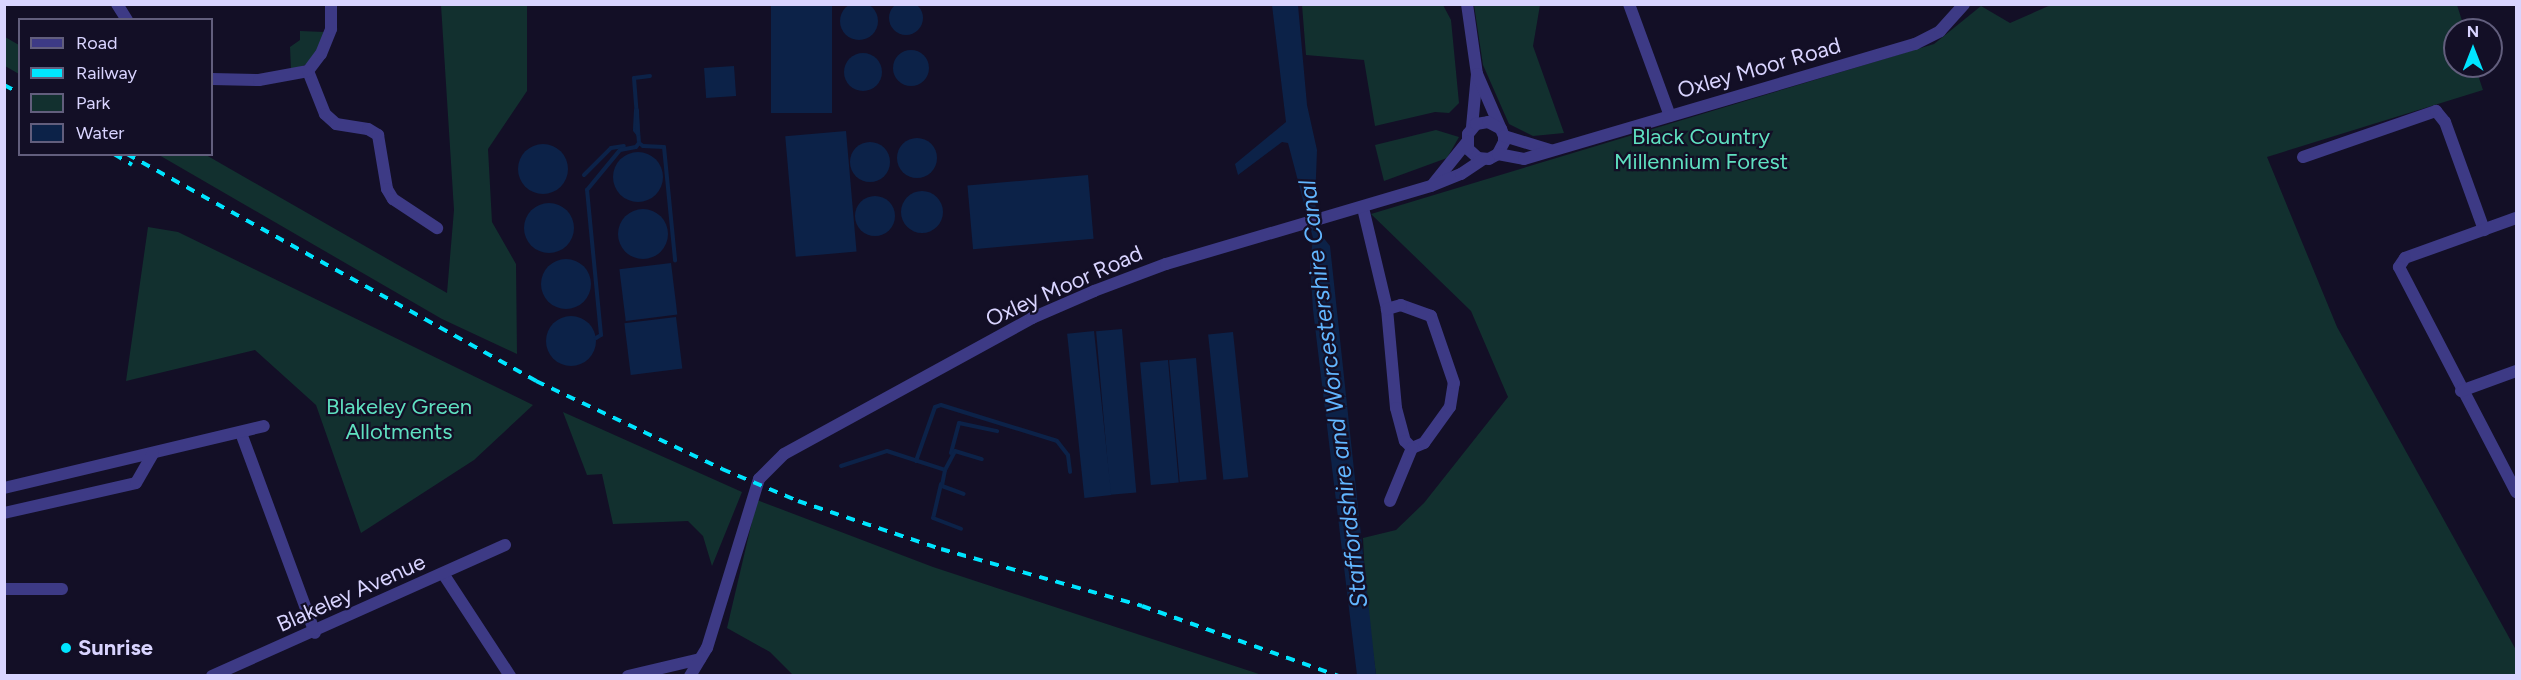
<!DOCTYPE html>
<html>
<head>
<meta charset="utf-8">
<style>
  body { margin:0 }
  #map { position:relative; width:2521px; height:680px; overflow:hidden; background:#130f26; font-family:Figtree,sans-serif }
  div>[style] { position:absolute }
  [style*='--x'] { left:calc(var(--x)*1px); top:calc(var(--y)*1px); width:calc(var(--w)*1px); rotate:calc(var(--a)*1deg) }
  .green>* { inset:0; background:#12302f }
  .water>* { inset:0; background:#0c2248; transform-origin:0 0 }
  .round { border-radius:50% }
  .stream>* { height:4px; margin:-2px; padding:0 2px; transform-origin:2px; border-radius:2px; background:#0c2248 }
  .minor>* { height:12px; margin:-6px; padding:0 6px; transform-origin:6px; border-radius:6px; background:#3d3a85 }
  .rail>* { height:4px; margin-top:-2px; transform-origin:0; background:repeating-linear-gradient(90deg,#00e5ff 0 9px,transparent 0 17px) }
  .dots>* { width:16px; height:16px; translate:-50% -50%; box-sizing:border-box; border:3px solid #130f26; border-radius:50% }
  span { translate:-50% -50%; white-space:nowrap; text-align:center; line-height:1.15; -webkit-text-stroke:4.5px #130f26; paint-order:stroke }
  .street-label { font-size:22px; color:#d9d4ff }
  .park-label { font-size:22px; color:#5fe0c0 }
  .poi-label { font-size:22px; color:#d9d4ff; font-weight:700 }
  .left { translate:0 -50%; text-align:left }
  .water-label { font-size:24px; color:#62b6ff; font-style:italic }
  .frame { position:absolute; inset:0; border:6px solid #d9d4ff; pointer-events:none }
  .legend { position:absolute; left:18px; top:18px; width:195px; height:138px; box-sizing:border-box; background:#130f26; border:2px solid #625e7d; margin:0; padding:8px 10px; list-style:none; font-size:18px; color:#d9d4ff }
  .legend li { display:flex; align-items:center; gap:12px; height:30px }
  .legend b { width:30px; border:2px solid #625e7d }
  .north { position:absolute; left:2443px; top:18px; width:60px; height:60px; box-sizing:border-box; background:#130f26; border:2px solid #625e7d; border-radius:50%; rotate:0deg; font-size:16px; font-weight:700; line-height:24px; text-align:center; color:#d9d4ff }
  .north::after { content:''; display:block; margin:auto; width:21px; height:27px; background:#00e5ff; clip-path:polygon(50% 0,100% 100%,50% 72%,0 100%) }
</style>
</head>
<body>
<div id="map">
  <div class="green">
    <div style="clip-path:polygon(2053px 4px,2457px 5px,2465px 30px,2455px 30px,2455px 66px,2475px 66px,2483px 90px,2267px 157px,2337px 327px,2516px 650px,2516px 675px,1376px 675px,1366px 601px,1363px 538px,1396px 530px,1424px 503px,1508px 397px,1471px 311px,1371px 214px,1934px 44px,1981px 6px,2010px 23px)"></div>
    <div style="clip-path:polygon(441px 5px,527px 5px,527px 91px,488px 149px,492px 222px,516px 264px,517px 354px,442px 319px,159px 155px,206px 155px,447px 293px,454px 210px)"></div>
    <div style="clip-path:polygon(1302px 5px,1443px 5px,1451px 20px,1459px 103px,1449px 113px,1435px 112px,1375px 126px,1364px 60px,1306px 55px)"></div>
    <div style="clip-path:polygon(1474px 5px,1540px 5px,1533px 46px,1564px 133px,1533px 136px,1509px 124px,1483px 65px)"></div>
    <div style="clip-path:polygon(300px 31px,324px 32px,317px 54px,305px 65px,291px 70px,290px 47px,300px 40px)"></div>
    <div style="clip-path:polygon(5px 37px,19px 45px,19px 74px,5px 66px)"></div>
    <div style="clip-path:polygon(1436px 130px,1459px 137px,1447px 158px,1384px 181px,1375px 145px)"></div>
    <div style="clip-path:polygon(148px 227px,178px 232px,533px 405px,474px 460px,361px 533px,316px 405px,255px 350px,126px 381px)"></div>
    <div style="clip-path:polygon(563px 412px,742px 492px,712px 566px,703px 536px,688px 521px,613px 524px,602px 474px,587px 475px)"></div>
    <div style="clip-path:polygon(757px 500px,933px 567px,1262px 675px,793px 675px,770px 652px,727px 628px)"></div>
  </div>
  <div class="water">
    <div class="round" style="left:889px;top:1px;width:34px;height:34px"></div>
    <div class="round" style="left:840px;top:2px;width:38px;height:38px"></div>
    <div style="left:771px;top:5px;width:61px;height:108px"></div>
    <div style="clip-path:polygon(1272px 5px,1298px 5px,1307px 105px,1317px 150px,1315px 203px,1322px 236px,1330px 246px,1376px 675px,1357px 675px,1313px 310px,1310px 264px,1313px 238px,1288px 143px,1282px 142px,1238px 175px,1235px 164px,1286px 122px)"></div>
    <div class="round" style="left:893px;top:50px;width:36px;height:36px"></div>
    <div class="round" style="left:844px;top:53px;width:38px;height:38px"></div>
    <div style="left:734px;top:66px;width:30px;height:30px;rotate:86deg"></div>
    <div style="left:846px;top:131px;width:121px;height:61px;rotate:85deg"></div>
    <div class="round" style="left:897px;top:138px;width:40px;height:40px"></div>
    <div class="round" style="left:850px;top:142px;width:40px;height:40px"></div>
    <div class="round" style="left:518px;top:144px;width:50px;height:50px"></div>
    <div class="round" style="left:613px;top:152px;width:50px;height:50px"></div>
    <div style="left:1088px;top:175px;width:64px;height:121px;rotate:85deg"></div>
    <div class="round" style="left:901px;top:191px;width:42px;height:42px"></div>
    <div class="round" style="left:855px;top:196px;width:40px;height:40px"></div>
    <div class="round" style="left:524px;top:203px;width:50px;height:50px"></div>
    <div class="round" style="left:618px;top:209px;width:50px;height:50px"></div>
    <div class="round" style="left:541px;top:259px;width:50px;height:50px"></div>
    <div style="left:671px;top:263px;width:52px;height:52px;rotate:83deg"></div>
    <div class="round" style="left:546px;top:316px;width:50px;height:50px"></div>
    <div style="left:676px;top:317px;width:52px;height:52px;rotate:83deg"></div>
    <div style="left:1122px;top:329px;width:164px;height:26px;rotate:85deg"></div>
    <div style="left:1094px;top:331px;width:165px;height:27px;rotate:84deg"></div>
    <div style="left:1233px;top:332px;width:146px;height:25px;rotate:84deg"></div>
    <div style="left:1196px;top:358px;width:122px;height:27px;rotate:85deg"></div>
    <div style="left:1168px;top:360px;width:123px;height:28px;rotate:85deg"></div>
  </div>
  <div class="stream">
    <div style="--x:650;--y:76;--w:16;--a:173"></div>
    <div style="--x:634;--y:78;--w:65;--a:85.6"></div>
    <div style="--x:639;--y:143;--w:5;--a:37"></div>
    <div style="--x:643;--y:146;--w:21;--a:3"></div>
    <div style="--x:664;--y:147;--w:114;--a:84.4"></div>
    <div style="--x:636;--y:110;--w:20;--a:93"></div>
    <div style="--x:635;--y:130;--w:5;--a:53"></div>
    <div style="--x:637;--y:110;--w:24;--a:88"></div>
    <div style="--x:584;--y:175;--w:38;--a:-45"></div>
    <div style="--x:611;--y:148;--w:13;--a:-9"></div>
    <div style="--x:596;--y:338;--w:6;--a:-31"></div>
    <div style="--x:601;--y:335;--w:146;--a:-95.5"></div>
    <div style="--x:587;--y:190;--w:52;--a:-50.5"></div>
    <div style="--x:620;--y:150;--w:16;--a:-11"></div>
    <div style="--x:636;--y:147;--w:5;--a:-53"></div>
    <div style="--x:951;--y:453;--w:31;--a:-75"></div>
    <div style="--x:959;--y:423;--w:39;--a:12"></div>
    <div style="--x:916;--y:461;--w:57;--a:-70.6"></div>
    <div style="--x:935;--y:407;--w:6;--a:-18"></div>
    <div style="--x:941;--y:405;--w:121;--a:17.2"></div>
    <div style="--x:1057;--y:441;--w:18;--a:52"></div>
    <div style="--x:1068;--y:455;--w:17;--a:83"></div>
    <div style="--x:841;--y:466;--w:48;--a:-18.1"></div>
    <div style="--x:887;--y:451;--w:61;--a:18.1"></div>
    <div style="--x:945;--y:470;--w:21;--a:-62"></div>
    <div style="--x:955;--y:451;--w:28;--a:17"></div>
    <div style="--x:945;--y:470;--w:16;--a:101"></div>
    <div style="--x:942;--y:486;--w:23;--a:20"></div>
    <div style="--x:941;--y:484;--w:35;--a:103"></div>
    <div style="--x:933;--y:518;--w:30;--a:21"></div>
  </div>
  <div class="minor">
    <div style="--x:117;--y:4;--w:19;--a:58"></div>
    <div style="--x:1467;--y:4;--w:71;--a:81.9"></div>
    <div style="--x:1477;--y:74;--w:53;--a:95.4"></div>
    <div style="--x:1629;--y:4;--w:119;--a:69.9"></div>
    <div style="--x:308;--y:71;--w:46;--a:68.4"></div>
    <div style="--x:325;--y:114;--w:15;--a:42"></div>
    <div style="--x:336;--y:124;--w:32;--a:9"></div>
    <div style="--x:368;--y:129;--w:12;--a:31"></div>
    <div style="--x:378;--y:135;--w:55;--a:80.5"></div>
    <div style="--x:387;--y:189;--w:12;--a:59"></div>
    <div style="--x:393;--y:199;--w:53;--a:33.4"></div>
    <div style="--x:1477;--y:74;--w:68;--a:66.5"></div>
    <div style="--x:1504;--y:136;--w:6;--a:90"></div>
    <div style="--x:1504;--y:142;--w:13;--a:117"></div>
    <div style="--x:1498;--y:154;--w:10;--a:151"></div>
    <div style="--x:1489;--y:159;--w:11;--a:-175"></div>
    <div style="--x:1478;--y:158;--w:13;--a:-138"></div>
    <div style="--x:1468;--y:149;--w:15;--a:-90"></div>
    <div style="--x:1468;--y:134;--w:13;--a:-51"></div>
    <div style="--x:1476;--y:124;--w:12;--a:-9"></div>
    <div style="--x:1488;--y:122;--w:15;--a:28"></div>
    <div style="--x:212;--y:79;--w:47;--a:1.2"></div>
    <div style="--x:259;--y:80;--w:50;--a:-10.4"></div>
    <div style="--x:308;--y:71;--w:21;--a:-53"></div>
    <div style="--x:321;--y:54;--w:27;--a:-68"></div>
    <div style="--x:331;--y:29;--w:25;--a:-90"></div>
    <div style="--x:1504;--y:136;--w:48;--a:16.9"></div>
    <div style="--x:1498;--y:154;--w:26;--a:11"></div>
    <div style="--x:1524;--y:159;--w:408;--a:-16.4"></div>
    <div style="--x:1915;--y:44;--w:28;--a:-27"></div>
    <div style="--x:1940;--y:31;--w:36;--a:-48"></div>
    <div style="--x:2303;--y:157;--w:141;--a:-19.1"></div>
    <div style="--x:2436;--y:111;--w:14;--a:51"></div>
    <div style="--x:2445;--y:122;--w:115;--a:70.1"></div>
    <div style="--x:1434;--y:183;--w:53;--a:-51.2"></div>
    <div style="--x:1363;--y:208;--w:104;--a:76.6"></div>
    <div style="--x:1387;--y:309;--w:99;--a:84.8"></div>
    <div style="--x:1396;--y:408;--w:34;--a:75"></div>
    <div style="--x:1405;--y:441;--w:10;--a:45"></div>
    <div style="--x:1412;--y:448;--w:13;--a:-23"></div>
    <div style="--x:1424;--y:443;--w:44;--a:-54.2"></div>
    <div style="--x:1450;--y:407;--w:24;--a:-81"></div>
    <div style="--x:1454;--y:383;--w:71;--a:-108.9"></div>
    <div style="--x:1431;--y:316;--w:32;--a:-160"></div>
    <div style="--x:1401;--y:305;--w:15;--a:164"></div>
    <div style="--x:2516;--y:218;--w:118;--a:160.2"></div>
    <div style="--x:2405;--y:258;--w:11;--a:124"></div>
    <div style="--x:2399;--y:267;--w:254;--a:62.5"></div>
    <div style="--x:2461;--y:391;--w:59;--a:-20"></div>
    <div style="--x:241;--y:433;--w:213;--a:69.7"></div>
    <div style="--x:4;--y:488;--w:267;--a:-13.4"></div>
    <div style="--x:1390;--y:501;--w:57;--a:-67.5"></div>
    <div style="--x:4;--y:513;--w:135;--a:-12.8"></div>
    <div style="--x:136;--y:483;--w:34;--a:-60"></div>
    <div style="--x:444;--y:575;--w:121;--a:56.8"></div>
    <div style="--x:4;--y:589;--w:58;--a:0"></div>
    <div style="--x:212;--y:676;--w:321;--a:-24.1"></div>
    <div style="--x:628;--y:676;--w:74;--a:-13.3"></div>
    <div style="--x:690;--y:676;--w:33;--a:-59"></div>
    <div style="--x:707;--y:648;--w:177;--a:-72.9"></div>
    <div style="--x:759;--y:479;--w:35;--a:-45"></div>
    <div style="--x:784;--y:454;--w:283;--a:-28.7"></div>
    <div style="--x:1032;--y:318;--w:68;--a:-23.5"></div>
    <div style="--x:1094;--y:291;--w:77;--a:-20.6"></div>
    <div style="--x:1166;--y:264;--w:276;--a:-16.4"></div>
    <div style="--x:1431;--y:186;--w:32;--a:-22"></div>
    <div style="--x:1461;--y:174;--w:27;--a:-34"></div>
  </div>
  <div class="rail">
    <div style="--x:4;--y:85;--w:18;--a:27"></div>
    <div style="--x:114;--y:154;--w:21;--a:31"></div>
    <div style="--x:127;--y:154;--w:468;--a:29"></div>
    <div style="--x:536;--y:381;--w:206;--a:25.3"></div>
    <div style="--x:722;--y:469;--w:82;--a:22.8"></div>
    <div style="--x:798;--y:501;--w:151;--a:18.6"></div>
    <div style="--x:941;--y:549;--w:209;--a:15.8"></div>
    <div style="--x:1142;--y:606;--w:209;--a:19.6"></div>
  </div>
  <div class="dots">
    <div style="left:66px;top:648px;background:#00e5ff"></div>
  </div>
  <div class="street-label">
    <span style="left:1759px;top:68px;rotate:-16deg">Oxley Moor Road</span>
    <span style="left:1064px;top:286px;rotate:-24deg">Oxley Moor Road</span>
    <span style="left:351px;top:593px;rotate:-24deg">Blakeley Avenue</span>
  </div>
  <div class="park-label">
    <span style="left:1701px;top:149px">Black Country<br>Millennium Forest</span>
    <span style="left:399px;top:419px">Blakeley Green<br>Allotments</span>
  </div>
  <div class="poi-label">
    <span class="left" style="left:78px;top:648px">Sunrise</span>
  </div>
  <div class="water-label">
    <span style="left:1333px;top:394px;rotate:-97deg">Staffordshire and Worcestershire Canal</span>
  </div>
  <div class="frame"></div>
  <ul class="legend">
  <li><b style="height:8px;background:#3d3a85"></b>Road</li>
  <li><b style="height:8px;background:#00e5ff"></b>Railway</li>
  <li><b style="height:16px;background:#12302f"></b>Park</li>
  <li><b style="height:16px;background:#0c2248"></b>Water</li>
  </ul>
  <div class="north">N</div>
</div>
</body>
</html>
